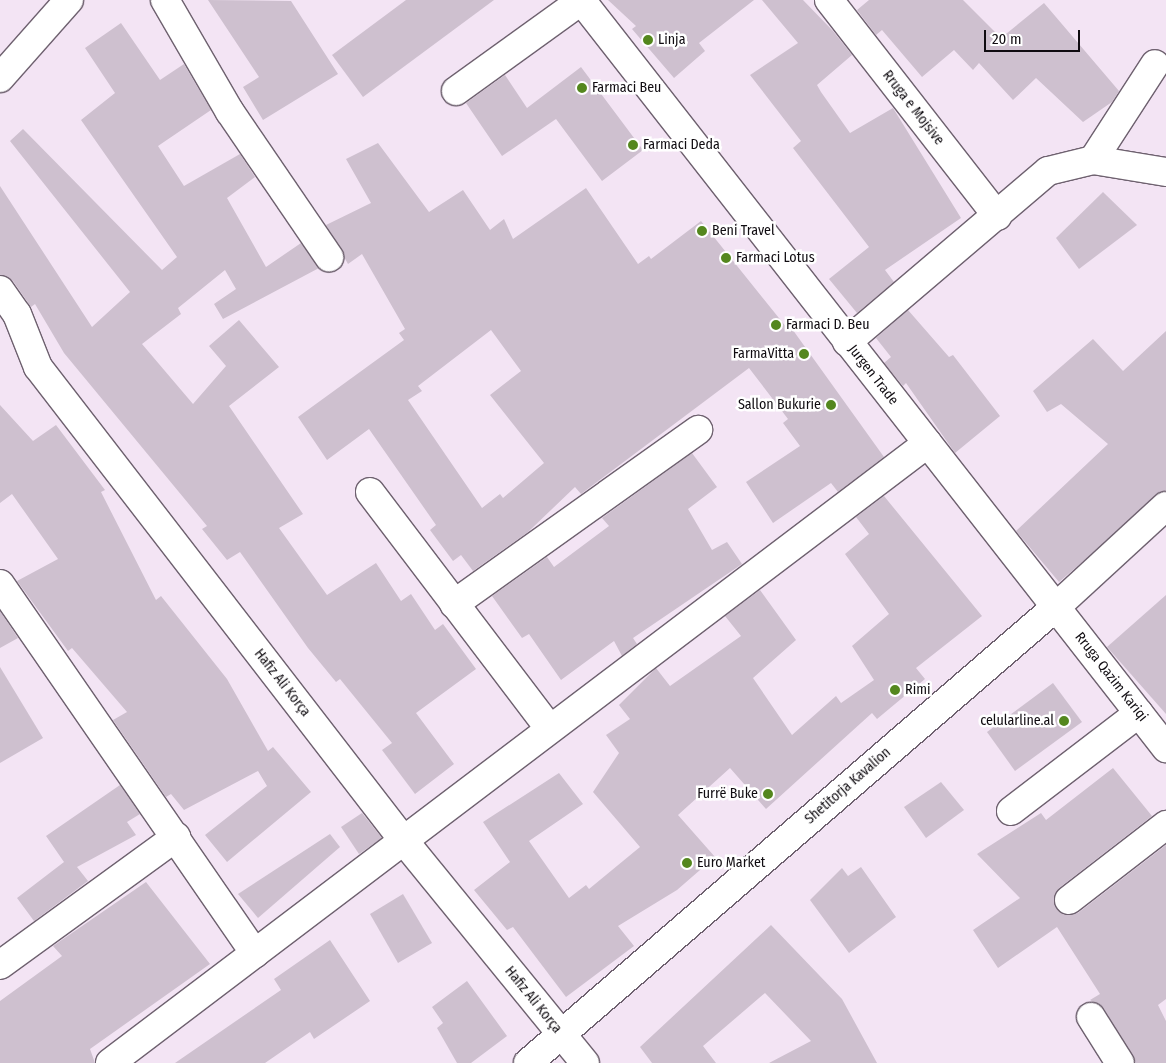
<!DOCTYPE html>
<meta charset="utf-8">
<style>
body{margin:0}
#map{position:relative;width:1166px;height:1063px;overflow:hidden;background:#f3e4f4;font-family:"Fira Sans Condensed",sans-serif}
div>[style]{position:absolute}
.building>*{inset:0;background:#cec0cf}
.roads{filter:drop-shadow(1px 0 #6e616f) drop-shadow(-1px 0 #6e616f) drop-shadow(0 1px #6e616f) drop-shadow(0 -1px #6e616f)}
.minor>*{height:28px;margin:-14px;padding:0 14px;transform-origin:14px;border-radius:14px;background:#fff}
.major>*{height:28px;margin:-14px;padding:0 14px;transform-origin:14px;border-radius:14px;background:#fff}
.dots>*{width:14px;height:14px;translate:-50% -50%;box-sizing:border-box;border:2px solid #fff;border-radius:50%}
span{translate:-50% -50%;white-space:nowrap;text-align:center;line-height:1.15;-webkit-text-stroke:5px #fff;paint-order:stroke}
.poi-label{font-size:14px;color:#100c11}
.left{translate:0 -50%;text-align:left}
.right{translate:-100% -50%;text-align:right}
.street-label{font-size:14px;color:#100c11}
.scale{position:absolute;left:984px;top:30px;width:96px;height:22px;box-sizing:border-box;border:2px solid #100c11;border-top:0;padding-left:6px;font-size:15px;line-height:18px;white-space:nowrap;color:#100c11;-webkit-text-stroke:4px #fff;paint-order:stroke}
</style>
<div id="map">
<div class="building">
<div style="clip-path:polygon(208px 0,291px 1px,338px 74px,263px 120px,243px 87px,259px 77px)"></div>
<div style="clip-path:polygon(406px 0,494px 0,363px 97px,332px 55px)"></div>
<div style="clip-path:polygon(608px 0,754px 0,699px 43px,705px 51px,674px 78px,632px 29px,636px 26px)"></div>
<div style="clip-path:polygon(762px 0,803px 0,833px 31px,852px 55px,817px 85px,821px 92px,850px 133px,893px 108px,961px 218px,885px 270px,894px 282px,857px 313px,829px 279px,869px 247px,793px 148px,801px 141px,750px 75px,798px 43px)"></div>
<div style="clip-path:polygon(869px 0,963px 0,1001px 38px,1044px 3px,1119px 91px,1112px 102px,1083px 122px,1036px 78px,1013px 100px,979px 63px,973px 70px,954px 50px,922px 77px,882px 30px,876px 35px,857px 10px)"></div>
<div style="clip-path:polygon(121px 23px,160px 80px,184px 64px,211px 110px,158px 146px,184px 186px,240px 154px,255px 177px,227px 198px,266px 267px,301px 243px,319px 268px,223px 319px,214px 304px,236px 289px,225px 270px,178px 308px,181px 314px,142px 344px,193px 404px,226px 366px,209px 346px,239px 320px,279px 367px,229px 406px,303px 514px,279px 528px,327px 595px,376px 563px,401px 601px,411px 594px,435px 630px,443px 624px,476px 669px,416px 713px,454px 764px,415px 794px,382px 750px,392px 743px,340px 679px,336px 682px,308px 648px,240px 552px,227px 560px,202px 529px,207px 526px,64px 353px,35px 304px,31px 307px,13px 281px,0 275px,0 186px,92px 327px,130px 292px,10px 141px,23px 129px,162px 270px,177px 257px,81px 120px,115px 93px,85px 48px)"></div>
<div style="clip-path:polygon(581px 67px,643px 150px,602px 181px,556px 119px,502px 156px,466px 103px,505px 75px,527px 108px)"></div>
<div style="clip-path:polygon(evenodd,378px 143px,429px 212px,463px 190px,490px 230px,504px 219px,513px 239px,586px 188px,638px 264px,649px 256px,651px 259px,701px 221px,787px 328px,790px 326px,884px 457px,838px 492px,831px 483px,773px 523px,746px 482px,800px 446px,783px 423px,788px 419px,749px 368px,581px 494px,575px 487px,528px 532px,473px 571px,461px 555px,453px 561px,430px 530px,436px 525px,369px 429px,327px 460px,298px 417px,404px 340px,399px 333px,405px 329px,362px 254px,348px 264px,326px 225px,371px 203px,346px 159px,378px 143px,491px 330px,521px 371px,490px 395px,544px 463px,503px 498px,500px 494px,482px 508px,408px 400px,422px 391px,418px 386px,491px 330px)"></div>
<div style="clip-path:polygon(1103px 192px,1137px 225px,1079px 269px,1056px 238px)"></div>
<div style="clip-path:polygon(908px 310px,949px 357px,953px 355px,1000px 416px,955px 453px,906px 383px,903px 386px,884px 363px,891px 357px,876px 338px)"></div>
<div style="clip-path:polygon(1166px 331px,1166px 490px,1059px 582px,1016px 531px,1108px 444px,1061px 404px,1047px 412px,1033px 391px,1093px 339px,1123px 371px)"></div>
<div style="clip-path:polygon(0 405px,33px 441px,56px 425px,105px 490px,101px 492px,156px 600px,161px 596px,227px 679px,268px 751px,273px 747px,311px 792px,227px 862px,205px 835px,267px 786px,258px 771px,184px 810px,171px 794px,166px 797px,113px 720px,127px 712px,72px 648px,68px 651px,17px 581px,58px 559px,12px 494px,0 503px)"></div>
<div style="clip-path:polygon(692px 453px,717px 487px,688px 509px,712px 550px,727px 542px,742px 564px,633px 638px,637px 644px,622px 656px,614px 641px,561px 680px,529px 634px,522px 638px,492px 596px,547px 557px,554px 567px,609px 526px,602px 518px)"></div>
<div style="clip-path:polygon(884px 496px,982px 616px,916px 668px,925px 679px,877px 719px,872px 713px,766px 809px,730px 768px,678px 815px,715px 857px,677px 890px,618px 926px,634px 946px,566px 997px,513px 927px,507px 930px,474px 890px,510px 862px,483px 822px,559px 773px,583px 804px,529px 841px,569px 898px,586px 885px,589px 889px,640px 847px,593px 792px,619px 753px,606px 735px,630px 719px,619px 705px,656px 668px,670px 686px,741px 636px,725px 616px,760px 590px,796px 640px,753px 678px,792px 735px,836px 696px,841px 703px,874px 680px,852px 646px,889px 614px,845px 554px,869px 534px,856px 517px)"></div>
<div style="clip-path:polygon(1166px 595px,1166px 714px,1107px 647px)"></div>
<div style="clip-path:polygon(0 611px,18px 638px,0 648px)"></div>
<div style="clip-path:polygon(0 667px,43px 738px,0 763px)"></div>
<div style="clip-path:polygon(1053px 683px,1082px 722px,1015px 771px,987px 732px)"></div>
<div style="clip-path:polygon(1113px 768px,1152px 816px,1059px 888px,1054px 903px,1064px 915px,1078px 913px,1166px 845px,1166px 999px,1158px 1005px,1166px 1021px,1166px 1063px,1136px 1063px,1104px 1009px,1090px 1000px,1100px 994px,1057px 927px,998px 968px,973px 930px,1020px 898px,977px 854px,1041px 813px,1046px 820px)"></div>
<div style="clip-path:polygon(941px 782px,964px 810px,926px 838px,904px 807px)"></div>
<div style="clip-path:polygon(120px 785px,140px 814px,127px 822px,136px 835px,77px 867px,88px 881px,34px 921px,17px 898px,64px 862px,46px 836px)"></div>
<div style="clip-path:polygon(362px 813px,382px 838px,359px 854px,341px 827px)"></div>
<div style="clip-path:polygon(330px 834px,340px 847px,258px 918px,238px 894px)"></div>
<div style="clip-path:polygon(861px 867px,896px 917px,849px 953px,810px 900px,842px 868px,848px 876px)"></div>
<div style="clip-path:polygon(146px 882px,210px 964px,90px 1049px,95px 1063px,0 1063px,0 1001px,62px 956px,53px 946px)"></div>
<div style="clip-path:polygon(403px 894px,432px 943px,398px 963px,370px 914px)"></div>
<div style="clip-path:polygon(771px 925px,842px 999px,877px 1063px,769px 1063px,811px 1041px,765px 993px,703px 1046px,716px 1063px,652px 1063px,640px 1047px)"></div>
<div style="clip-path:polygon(330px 940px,370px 1001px,314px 1039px,310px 1032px,265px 1063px,175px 1063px,281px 990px,274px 979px)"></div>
<div style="clip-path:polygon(467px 981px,507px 1036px,471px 1063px,457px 1063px,437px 1028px,443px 1023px,432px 1007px)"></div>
</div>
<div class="roads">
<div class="minor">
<div style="left:165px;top:0;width:129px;rotate:59.9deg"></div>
<div style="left:230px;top:112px;width:176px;rotate:55.7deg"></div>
<div style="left:581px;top:0;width:950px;rotate:51.97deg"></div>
<div style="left:829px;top:0;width:274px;rotate:52.1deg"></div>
<div style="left:456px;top:91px;width:154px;rotate:-35.8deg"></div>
<div style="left:1093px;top:160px;width:114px;rotate:-57.1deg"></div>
<div style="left:0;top:290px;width:29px;rotate:55deg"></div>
<div style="left:17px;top:314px;width:57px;rotate:68.4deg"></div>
<div style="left:38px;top:367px;width:599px;rotate:52.33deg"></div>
<div style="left:404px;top:841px;width:286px;rotate:50.8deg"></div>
<div style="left:847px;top:342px;width:264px;rotate:-40.4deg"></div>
<div style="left:1048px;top:171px;width:46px;rotate:-13.7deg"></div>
<div style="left:1093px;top:160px;width:74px;rotate:9.3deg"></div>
<div style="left:370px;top:492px;width:296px;rotate:52.8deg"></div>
<div style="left:0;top:584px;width:449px;rotate:55.4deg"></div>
<div style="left:454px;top:604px;width:300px;rotate:-35.5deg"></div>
<div style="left:1011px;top:811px;width:161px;rotate:-37.4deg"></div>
<div style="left:1069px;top:900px;width:123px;rotate:-37.7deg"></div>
<div style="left:0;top:965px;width:218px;rotate:-36deg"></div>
<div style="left:1091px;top:1017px;width:54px;rotate:57.8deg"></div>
<div style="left:110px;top:1063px;width:1026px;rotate:-37.16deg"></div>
<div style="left:528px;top:1063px;width:698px;rotate:-40.82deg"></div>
<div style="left:1056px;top:607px;width:149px;rotate:-42.6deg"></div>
</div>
<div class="major">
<div style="left:0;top:78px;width:104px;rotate:-48.5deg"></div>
</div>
</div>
<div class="dots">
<div style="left:648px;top:40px;background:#54871e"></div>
<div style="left:582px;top:88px;background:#54871e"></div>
<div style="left:633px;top:145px;background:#54871e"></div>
<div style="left:702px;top:231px;background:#54871e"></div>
<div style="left:726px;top:258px;background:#54871e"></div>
<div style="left:776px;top:325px;background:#54871e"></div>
<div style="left:804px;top:354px;background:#54871e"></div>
<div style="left:831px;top:405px;background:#54871e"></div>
<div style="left:895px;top:690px;background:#54871e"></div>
<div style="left:1064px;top:721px;background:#54871e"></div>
<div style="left:768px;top:794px;background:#54871e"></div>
<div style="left:687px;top:863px;background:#54871e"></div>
</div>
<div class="poi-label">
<span class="left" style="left:658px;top:40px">Linja</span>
<span class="left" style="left:592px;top:88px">Farmaci Beu</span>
<span class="left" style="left:643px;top:145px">Farmaci Deda</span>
<span class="left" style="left:712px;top:231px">Beni Travel</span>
<span class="left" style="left:736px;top:258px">Farmaci Lotus</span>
<span class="left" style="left:786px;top:325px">Farmaci D. Beu</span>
<span class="right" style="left:794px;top:354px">FarmaVitta</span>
<span class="right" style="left:821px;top:405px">Sallon Bukurie</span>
<span class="left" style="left:905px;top:690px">Rimi</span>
<span class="right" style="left:1054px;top:721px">celularline.al</span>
<span class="right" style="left:758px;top:794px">Furrë Buke</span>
<span class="left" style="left:697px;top:863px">Euro Market</span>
</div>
<div class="street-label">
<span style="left:913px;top:108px;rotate:52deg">Rruga e Mojsive</span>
<span style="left:873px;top:375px;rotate:52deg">Jurgen Trade</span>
<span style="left:1111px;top:677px;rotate:52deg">Rruga Qazim Kariqi</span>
<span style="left:282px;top:683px;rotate:52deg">Hafiz Ali Korça</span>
<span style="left:848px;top:786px;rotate:-41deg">Shetitorja Kavalion</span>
<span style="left:533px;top:1000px;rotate:51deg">Hafiz Ali Korça</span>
</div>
<div class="scale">20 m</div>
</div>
